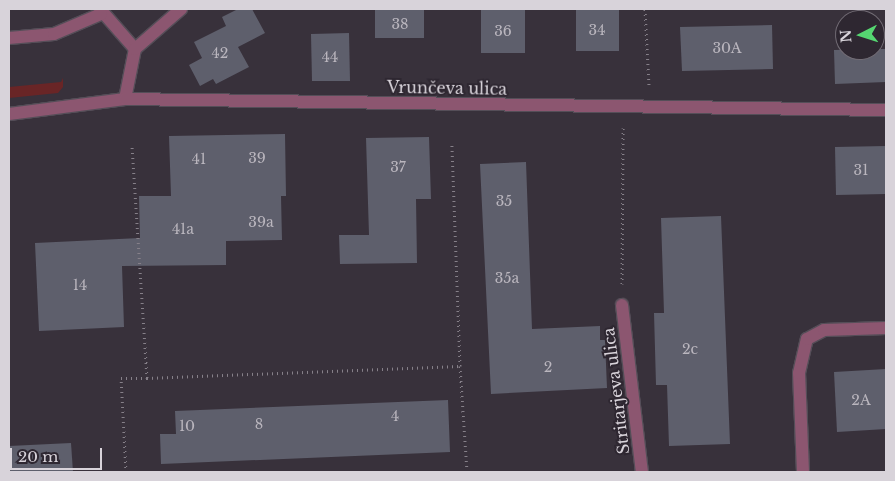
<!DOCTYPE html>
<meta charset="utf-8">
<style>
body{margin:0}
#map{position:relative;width:895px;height:481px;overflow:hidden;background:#38313b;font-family:"Libre Baskerville",serif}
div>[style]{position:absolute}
.green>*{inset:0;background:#692526}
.building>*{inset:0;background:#5e5f6c}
.path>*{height:3px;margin-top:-1.5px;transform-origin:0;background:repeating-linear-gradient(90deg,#868089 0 1px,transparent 0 5px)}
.roads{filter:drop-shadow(1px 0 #554e58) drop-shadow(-1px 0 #554e58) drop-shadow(0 1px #554e58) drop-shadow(0 -1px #554e58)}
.service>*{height:12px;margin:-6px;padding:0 6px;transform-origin:6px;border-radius:6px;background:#8c5670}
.minor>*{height:12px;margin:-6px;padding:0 6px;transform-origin:6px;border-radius:6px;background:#8c5670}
span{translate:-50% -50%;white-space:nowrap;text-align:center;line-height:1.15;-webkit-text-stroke:4px #2e2731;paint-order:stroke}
.number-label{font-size:14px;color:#bab6be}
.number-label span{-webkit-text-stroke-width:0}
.street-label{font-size:16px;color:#d8d3da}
.frame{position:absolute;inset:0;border:10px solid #d8d3da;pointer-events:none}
.north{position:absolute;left:835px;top:10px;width:50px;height:50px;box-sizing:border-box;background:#2e2731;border:1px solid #726c75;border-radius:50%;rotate:265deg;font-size:14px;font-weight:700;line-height:20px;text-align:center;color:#d8d3da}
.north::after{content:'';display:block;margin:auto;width:18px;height:22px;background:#55d671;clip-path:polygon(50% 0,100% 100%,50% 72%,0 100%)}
.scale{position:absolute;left:10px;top:448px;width:92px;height:22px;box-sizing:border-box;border:2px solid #d8d3da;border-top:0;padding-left:6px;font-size:15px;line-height:18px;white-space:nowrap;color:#d8d3da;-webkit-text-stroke:4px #2e2731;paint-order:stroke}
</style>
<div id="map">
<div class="green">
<div style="clip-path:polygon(63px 78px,63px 87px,58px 93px,9px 98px,9px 87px,61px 82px)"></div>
</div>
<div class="building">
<div style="clip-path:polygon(238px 9px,252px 9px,265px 33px,238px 47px,249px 67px,216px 84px,213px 79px,200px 86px,189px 65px,202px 58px,194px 42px,226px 26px,222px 17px)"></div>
<div style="clip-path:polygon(375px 9px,424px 9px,424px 38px,375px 38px)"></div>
<div style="clip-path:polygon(481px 9px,525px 9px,525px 53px,481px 53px)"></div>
<div style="clip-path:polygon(576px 9px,619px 9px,619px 51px,576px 51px)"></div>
<div style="clip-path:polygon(772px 25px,773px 69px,682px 71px,680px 27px)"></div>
<div style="clip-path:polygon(349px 33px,350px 81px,312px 81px,311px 34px)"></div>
<div style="clip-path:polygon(875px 49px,886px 49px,886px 82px,835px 84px,834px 50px)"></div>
<div style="clip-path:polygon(285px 134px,286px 196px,281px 196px,282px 240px,226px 241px,226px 265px,122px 266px,124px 327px,39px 331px,35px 243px,140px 238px,139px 196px,171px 196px,169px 136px)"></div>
<div style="clip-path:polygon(429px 137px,431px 199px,416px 199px,417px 263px,340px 264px,339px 235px,369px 235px,366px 138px)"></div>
<div style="clip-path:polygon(886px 146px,886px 194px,836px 195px,835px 147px)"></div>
<div style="clip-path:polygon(526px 162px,532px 329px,600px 326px,600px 340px,605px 340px,607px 388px,491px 394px,480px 164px)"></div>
<div style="clip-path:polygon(721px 216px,730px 444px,669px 446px,667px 385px,656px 385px,654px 313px,664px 313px,661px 218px)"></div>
<div style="clip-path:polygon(886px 369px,886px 429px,837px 432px,834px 372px)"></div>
<div style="clip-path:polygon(448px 400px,450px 452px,161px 464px,160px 434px,176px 434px,175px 411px)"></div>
<div style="clip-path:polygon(71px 443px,73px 472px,9px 472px,9px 446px)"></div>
</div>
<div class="path">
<div style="left:645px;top:9px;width:77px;rotate:87deg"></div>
<div style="left:622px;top:284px;width:156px;rotate:-89.6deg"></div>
<div style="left:460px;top:366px;width:106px;rotate:86.2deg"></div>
<div style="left:147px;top:378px;width:313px;rotate:-2.2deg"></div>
<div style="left:460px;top:366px;width:221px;rotate:-92.1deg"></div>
<div style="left:126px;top:472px;width:94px;rotate:-93deg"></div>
<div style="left:121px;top:378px;width:26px"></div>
<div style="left:147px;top:378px;width:232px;rotate:-93.7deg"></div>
</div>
<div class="roads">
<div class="service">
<div style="left:100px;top:9px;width:53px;rotate:48.8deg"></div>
<div style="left:9px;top:38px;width:45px;rotate:-5.1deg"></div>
<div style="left:54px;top:34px;width:51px;rotate:-23.1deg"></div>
<div style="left:803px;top:472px;width:99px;rotate:-92.3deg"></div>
<div style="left:799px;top:373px;width:35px;rotate:-77deg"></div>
<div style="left:807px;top:339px;width:19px;rotate:-28deg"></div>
<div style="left:824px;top:330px;width:62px;rotate:-1.8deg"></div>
</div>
<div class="minor">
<div style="left:125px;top:99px;width:51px;rotate:-78.7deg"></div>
<div style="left:135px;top:49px;width:61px;rotate:-41deg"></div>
<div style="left:9px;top:114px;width:117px;rotate:-7.4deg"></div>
<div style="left:125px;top:99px;width:761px;rotate:0.83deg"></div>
<div style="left:622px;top:305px;width:168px;rotate:83.2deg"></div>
</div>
</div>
<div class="number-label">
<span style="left:400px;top:24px">38</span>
<span style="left:597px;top:30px">34</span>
<span style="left:503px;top:31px">36</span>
<span style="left:727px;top:48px">30A</span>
<span style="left:220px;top:53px">42</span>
<span style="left:330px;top:57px">44</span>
<span style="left:257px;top:158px">39</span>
<span style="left:199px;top:159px">41</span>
<span style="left:398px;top:167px">37</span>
<span style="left:861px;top:170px">31</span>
<span style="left:504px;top:201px">35</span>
<span style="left:261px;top:222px">39a</span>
<span style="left:183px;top:229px">41a</span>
<span style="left:507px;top:278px">35a</span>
<span style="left:80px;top:285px">14</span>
<span style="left:690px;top:349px">2c</span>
<span style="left:548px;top:367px">2</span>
<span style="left:861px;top:400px">2A</span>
<span style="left:395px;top:416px">4</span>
<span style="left:259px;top:424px">8</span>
<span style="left:187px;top:426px">10</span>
</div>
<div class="street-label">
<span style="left:447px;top:88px;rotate:1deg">Vrunčeva ulica</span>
<span style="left:616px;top:391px;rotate:-97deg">Stritarjeva ulica</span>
</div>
<div class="frame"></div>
<div class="north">N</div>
<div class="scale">20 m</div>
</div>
